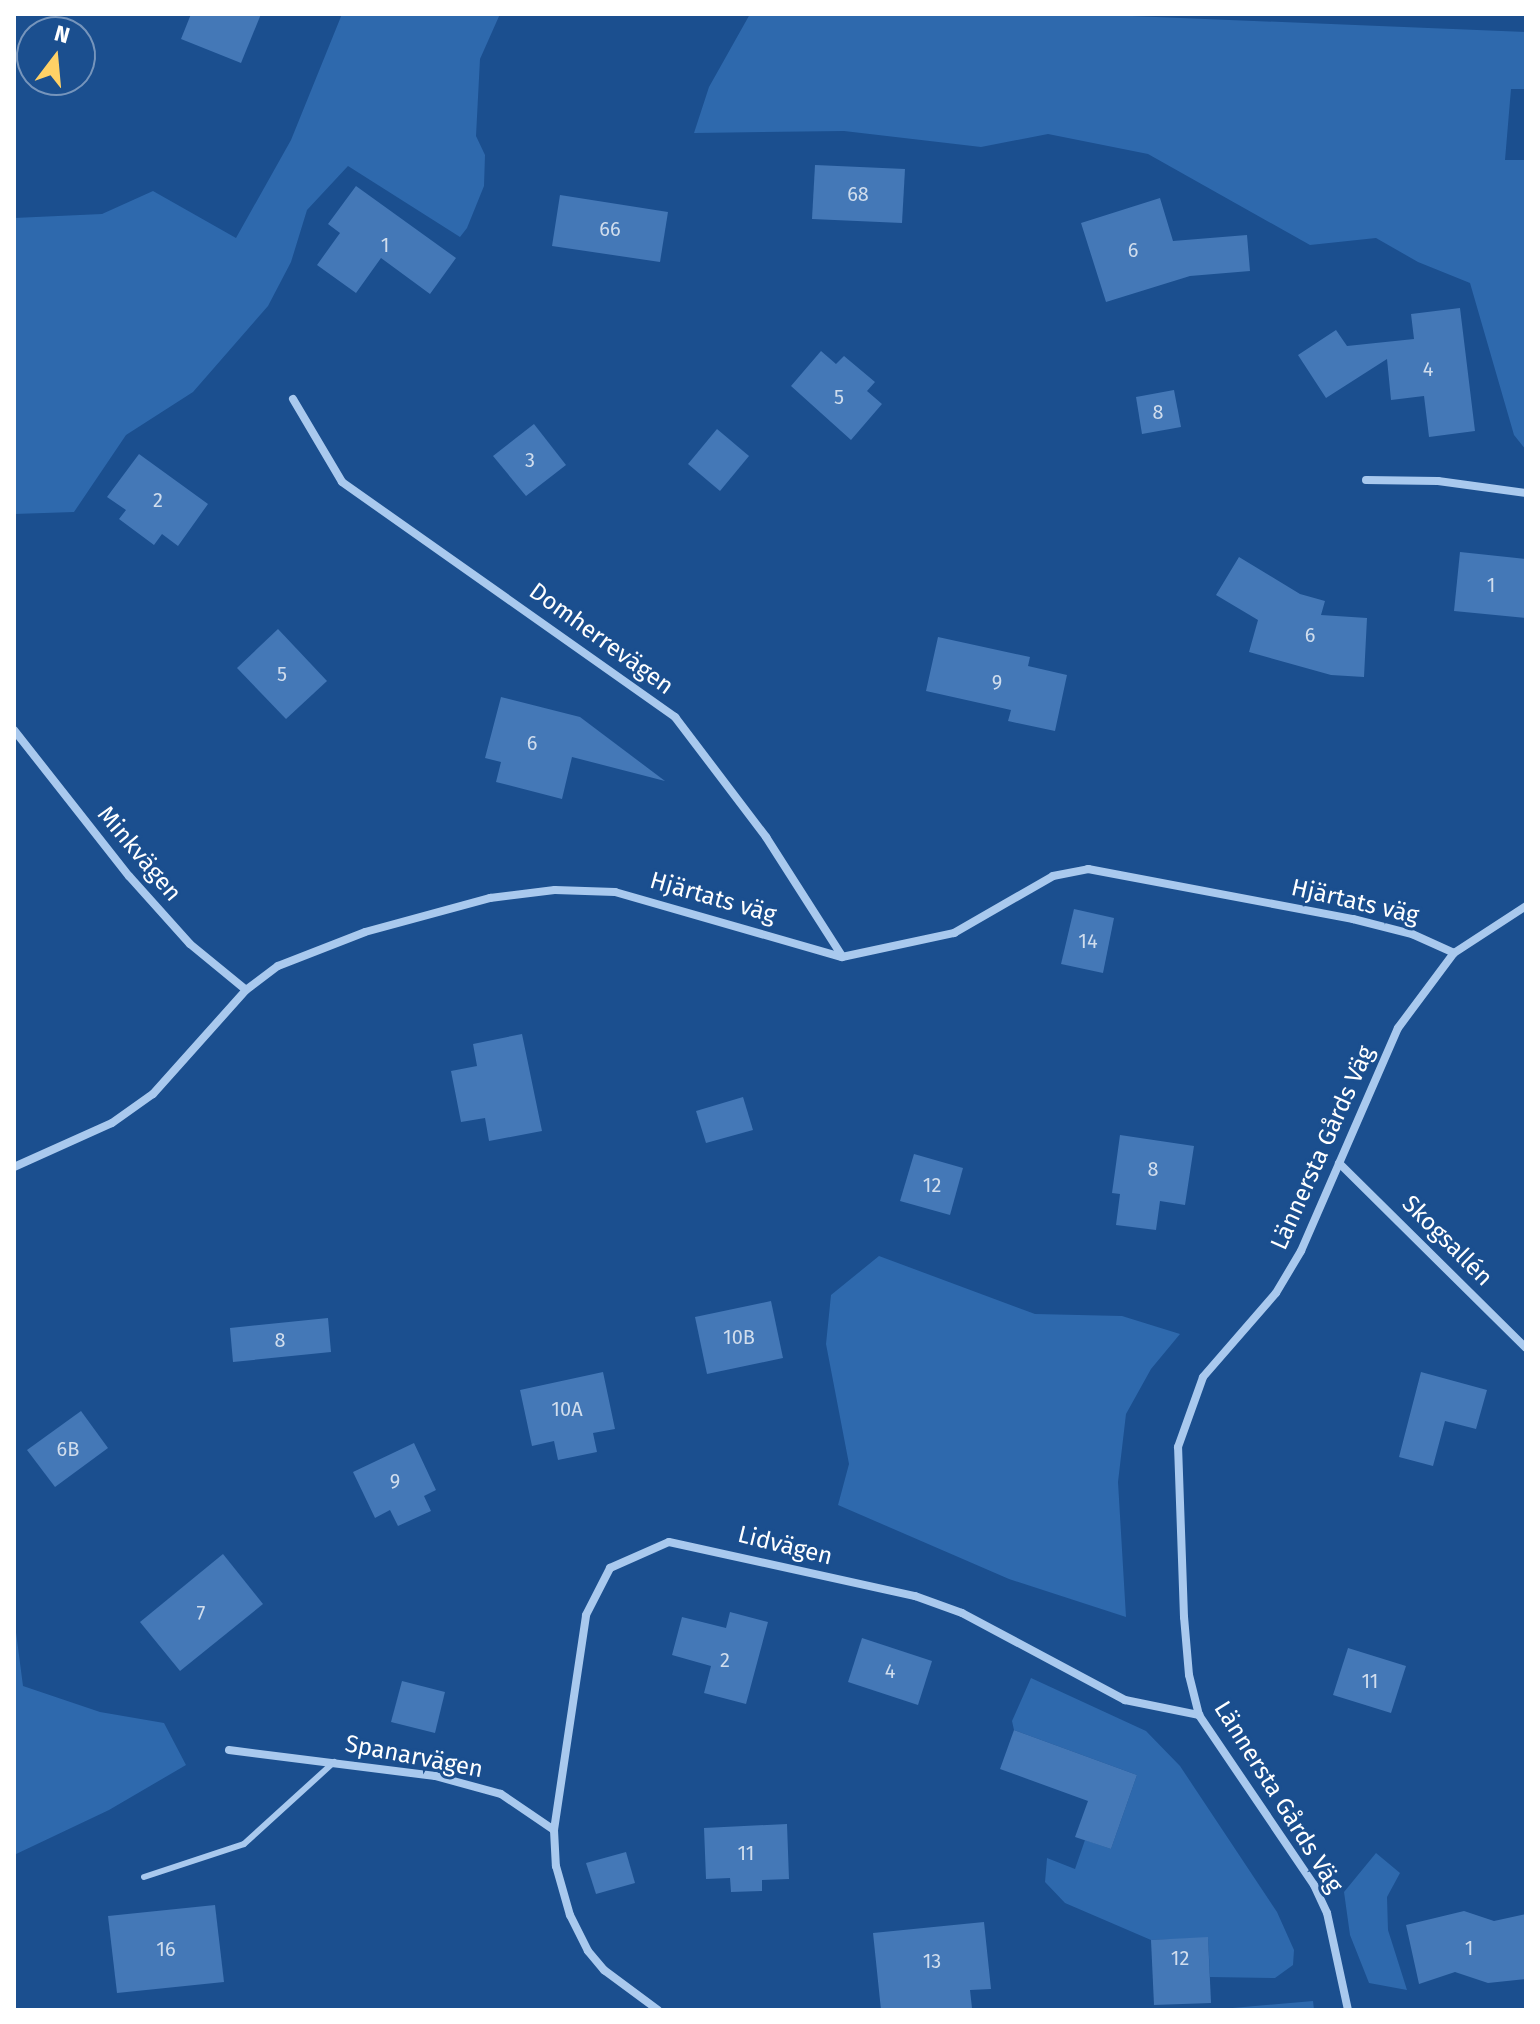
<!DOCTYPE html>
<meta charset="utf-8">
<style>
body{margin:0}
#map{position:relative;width:1540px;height:2024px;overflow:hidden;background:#1b4f8f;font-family:"Fira Sans",sans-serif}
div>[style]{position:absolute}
.green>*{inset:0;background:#2e69ad}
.building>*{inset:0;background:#4478b7}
.lane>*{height:6px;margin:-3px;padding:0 3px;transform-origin:3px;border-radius:3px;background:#a9c9ee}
.street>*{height:8px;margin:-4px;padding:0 4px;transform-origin:4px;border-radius:4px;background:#a9c9ee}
span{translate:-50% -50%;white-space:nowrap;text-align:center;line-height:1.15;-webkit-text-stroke:6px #1b4f8f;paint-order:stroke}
.number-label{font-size:20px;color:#d0dded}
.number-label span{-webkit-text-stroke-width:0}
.street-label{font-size:24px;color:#fff}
.frame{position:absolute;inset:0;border:16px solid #fff;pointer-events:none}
.north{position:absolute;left:16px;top:16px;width:80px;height:80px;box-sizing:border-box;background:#1b4f8f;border:2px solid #7695bc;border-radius:50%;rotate:16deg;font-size:22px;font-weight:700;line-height:32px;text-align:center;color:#fff}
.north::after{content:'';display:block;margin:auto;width:28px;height:36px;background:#ffd166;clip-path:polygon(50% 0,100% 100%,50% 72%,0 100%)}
</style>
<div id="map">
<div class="green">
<div style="clip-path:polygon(342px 14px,500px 14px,480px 59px,476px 136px,485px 155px,484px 186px,467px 228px,460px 237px,348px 166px,307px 210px,291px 262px,268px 306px,193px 392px,126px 435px,74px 512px,14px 514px,14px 218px,102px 214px,153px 191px,236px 238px,291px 140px)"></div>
<div style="clip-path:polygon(750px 14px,1083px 14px,1526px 32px,1526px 89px,1511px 89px,1505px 160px,1526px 160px,1526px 450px,1514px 435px,1470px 283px,1418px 262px,1376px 238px,1310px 245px,1148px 154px,1048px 134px,981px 147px,844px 131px,694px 133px,709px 87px)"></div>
<div style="clip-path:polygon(879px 1256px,1035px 1314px,1122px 1316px,1180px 1334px,1151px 1369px,1126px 1414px,1118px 1482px,1126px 1617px,1009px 1579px,838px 1505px,849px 1464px,826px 1344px,831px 1295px)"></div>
<div style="clip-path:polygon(14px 1617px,23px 1686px,100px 1712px,164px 1723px,186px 1765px,109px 1810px,14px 1855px)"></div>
<div style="clip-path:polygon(1031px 1678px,1146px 1731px,1180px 1766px,1277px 1912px,1294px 1950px,1293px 1965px,1275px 1978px,1210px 1977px,1208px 1938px,1151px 1940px,1065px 1903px,1045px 1882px,1047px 1858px,1075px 1869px,1085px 1840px,1111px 1849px,1137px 1775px,1014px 1730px,1012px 1721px)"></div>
<div style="clip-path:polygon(1376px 1853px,1400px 1873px,1387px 1897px,1388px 1930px,1407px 1990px,1369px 1983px,1350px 1935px,1344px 1892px)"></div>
<div style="clip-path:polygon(1313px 2001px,1314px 2010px,1210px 2010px)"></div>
</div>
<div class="building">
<div style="clip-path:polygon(191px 14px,261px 14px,241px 63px,181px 39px)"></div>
<div style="clip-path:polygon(815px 165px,905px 169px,902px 223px,812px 219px)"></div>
<div style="clip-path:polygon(356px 186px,456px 258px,430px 294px,381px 258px,356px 293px,317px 265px,340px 233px,328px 224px)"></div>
<div style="clip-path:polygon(560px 195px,668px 212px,660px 262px,552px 246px)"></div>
<div style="clip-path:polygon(1160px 198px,1173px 241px,1247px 235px,1250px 271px,1190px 276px,1106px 302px,1081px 223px)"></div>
<div style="clip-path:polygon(1460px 308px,1475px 431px,1429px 437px,1424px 396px,1391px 400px,1387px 359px,1326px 398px,1298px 355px,1336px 330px,1347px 346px,1414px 339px,1411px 314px)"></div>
<div style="clip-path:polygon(821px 351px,836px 364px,844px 356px,875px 382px,867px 391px,882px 404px,851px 440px,791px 386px)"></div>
<div style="clip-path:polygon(1174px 390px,1181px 427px,1142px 434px,1136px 397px)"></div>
<div style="clip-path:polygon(534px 424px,566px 465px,526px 496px,493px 456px)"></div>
<div style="clip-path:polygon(717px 429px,749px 456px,720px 491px,688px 464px)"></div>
<div style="clip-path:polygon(139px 454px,208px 504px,178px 546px,162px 534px,154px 545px,119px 519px,126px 510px,107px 497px)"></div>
<div style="clip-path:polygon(1460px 552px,1526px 559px,1526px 618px,1454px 611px)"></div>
<div style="clip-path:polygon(1239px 557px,1300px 594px,1325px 601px,1321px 615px,1367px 618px,1364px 677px,1331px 675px,1249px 652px,1258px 620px,1216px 595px)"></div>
<div style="clip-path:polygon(278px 629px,327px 681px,286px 719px,237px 668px)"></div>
<div style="clip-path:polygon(938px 637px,1030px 657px,1028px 666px,1067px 675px,1055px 731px,1008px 721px,1011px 710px,926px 691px)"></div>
<div style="clip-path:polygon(501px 697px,580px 717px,665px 781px,572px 757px,562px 799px,496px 782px,501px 762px,485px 758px)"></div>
<div style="clip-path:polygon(1074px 909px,1114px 918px,1103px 973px,1061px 964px)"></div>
<div style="clip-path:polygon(522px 1034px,542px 1131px,489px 1141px,485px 1118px,461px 1122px,451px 1071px,477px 1066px,473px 1044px)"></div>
<div style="clip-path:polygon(743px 1097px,753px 1130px,706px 1143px,696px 1111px)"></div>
<div style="clip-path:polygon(1120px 1135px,1194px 1146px,1185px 1205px,1160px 1201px,1156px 1230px,1116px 1225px,1120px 1194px,1112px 1193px)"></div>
<div style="clip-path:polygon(914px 1154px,963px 1168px,950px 1215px,900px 1201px)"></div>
<div style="clip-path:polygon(771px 1301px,783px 1358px,707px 1374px,695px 1317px)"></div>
<div style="clip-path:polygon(328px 1318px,331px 1352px,233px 1362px,230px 1328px)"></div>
<div style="clip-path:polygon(603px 1372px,615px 1429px,593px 1433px,597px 1452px,558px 1460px,554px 1441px,532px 1446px,520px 1390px)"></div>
<div style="clip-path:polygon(1421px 1372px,1487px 1390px,1476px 1429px,1445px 1421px,1433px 1466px,1399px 1457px)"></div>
<div style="clip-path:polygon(81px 1411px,108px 1448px,55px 1487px,27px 1450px)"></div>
<div style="clip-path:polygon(414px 1443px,436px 1490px,424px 1496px,431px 1511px,398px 1526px,390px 1510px,375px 1518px,353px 1472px)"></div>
<div style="clip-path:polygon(223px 1554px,263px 1604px,180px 1671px,140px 1622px)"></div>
<div style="clip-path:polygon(730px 1612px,768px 1622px,746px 1704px,704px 1693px,711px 1666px,672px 1655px,682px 1617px,726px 1628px)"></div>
<div style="clip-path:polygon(862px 1638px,932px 1661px,918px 1705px,848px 1682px)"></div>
<div style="clip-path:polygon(1348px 1648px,1406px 1666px,1391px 1713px,1333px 1695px)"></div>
<div style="clip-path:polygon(402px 1681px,445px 1692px,435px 1733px,391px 1722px)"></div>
<div style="clip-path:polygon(1014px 1730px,1137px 1775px,1111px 1849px,1075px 1837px,1088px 1801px,1000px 1769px)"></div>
<div style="clip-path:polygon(787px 1824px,789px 1879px,762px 1880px,762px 1891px,731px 1892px,730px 1878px,706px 1879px,704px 1828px)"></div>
<div style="clip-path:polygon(626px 1852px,635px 1883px,596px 1894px,586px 1863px)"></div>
<div style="clip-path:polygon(215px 1905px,224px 1982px,117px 1993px,108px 1916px)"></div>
<div style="clip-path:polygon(1464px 1911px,1494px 1921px,1526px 1914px,1526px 1979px,1488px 1983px,1455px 1972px,1419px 1984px,1406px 1925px)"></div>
<div style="clip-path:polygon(984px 1922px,991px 1989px,970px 1990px,972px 2008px,881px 2010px,873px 1933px)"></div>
<div style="clip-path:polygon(1208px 1937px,1211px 2003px,1154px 2005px,1151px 1940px)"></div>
</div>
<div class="lane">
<div style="left:144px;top:1877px;width:105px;rotate:-18.3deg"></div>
<div style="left:244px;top:1844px;width:122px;rotate:-42.3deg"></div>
</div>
<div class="street">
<div style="left:293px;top:399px;width:96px;rotate:59.4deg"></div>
<div style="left:342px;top:482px;width:408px;rotate:35.2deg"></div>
<div style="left:675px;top:717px;width:151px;rotate:52.8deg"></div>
<div style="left:766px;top:837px;width:141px;rotate:57.4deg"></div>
<div style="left:1366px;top:480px;width:72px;rotate:0.8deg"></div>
<div style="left:1438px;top:481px;width:89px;rotate:7.8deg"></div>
<div style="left:14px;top:730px;width:186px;rotate:51.8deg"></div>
<div style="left:129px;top:876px;width:91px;rotate:48.1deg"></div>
<div style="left:190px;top:944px;width:72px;rotate:39.4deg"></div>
<div style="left:1339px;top:1163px;width:263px;rotate:44.7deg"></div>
<div style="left:14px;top:1167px;width:107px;rotate:-24.2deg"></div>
<div style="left:112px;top:1123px;width:50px;rotate:-35.3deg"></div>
<div style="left:153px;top:1094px;width:140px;rotate:-48.2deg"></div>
<div style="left:246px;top:990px;width:40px;rotate:-37deg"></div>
<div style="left:278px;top:966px;width:93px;rotate:-21.3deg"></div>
<div style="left:365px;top:932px;width:130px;rotate:-15.2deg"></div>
<div style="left:490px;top:898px;width:65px;rotate:-7deg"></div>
<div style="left:555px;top:890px;width:60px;rotate:1.9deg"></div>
<div style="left:615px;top:892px;width:236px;rotate:16deg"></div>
<div style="left:842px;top:957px;width:115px;rotate:-12.1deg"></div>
<div style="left:954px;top:933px;width:114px;rotate:-29.9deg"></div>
<div style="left:1053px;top:876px;width:36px;rotate:-11deg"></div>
<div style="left:1088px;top:869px;width:270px;rotate:10.7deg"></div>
<div style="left:1353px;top:919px;width:61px;rotate:14.3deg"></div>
<div style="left:1412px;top:934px;width:46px;rotate:24.3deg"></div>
<div style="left:229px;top:1750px;width:208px;rotate:7.2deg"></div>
<div style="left:435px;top:1776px;width:68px;rotate:15.3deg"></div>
<div style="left:501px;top:1794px;width:64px;rotate:34.2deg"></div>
<div style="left:554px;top:1830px;width:36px;rotate:87deg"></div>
<div style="left:556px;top:1866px;width:51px;rotate:74.1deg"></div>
<div style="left:570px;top:1915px;width:40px;rotate:63.4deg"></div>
<div style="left:588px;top:1951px;width:25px;rotate:50deg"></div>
<div style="left:604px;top:1970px;width:67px;rotate:36.5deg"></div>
<div style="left:554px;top:1830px;width:217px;rotate:-81.5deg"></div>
<div style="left:586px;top:1615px;width:53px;rotate:-62.9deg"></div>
<div style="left:610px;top:1568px;width:64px;rotate:-23.8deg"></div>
<div style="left:669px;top:1542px;width:252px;rotate:12.4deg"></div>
<div style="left:915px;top:1596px;width:50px;rotate:19.9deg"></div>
<div style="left:962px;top:1613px;width:185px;rotate:28.1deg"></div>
<div style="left:1125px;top:1700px;width:76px;rotate:11.5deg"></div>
<div style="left:1348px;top:2010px;width:99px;rotate:-102.2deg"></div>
<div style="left:1327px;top:1913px;width:31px;rotate:-115deg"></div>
<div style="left:1314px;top:1885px;width:205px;rotate:-124.1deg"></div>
<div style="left:1199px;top:1715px;width:41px;rotate:-104deg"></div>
<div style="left:1189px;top:1675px;width:58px;rotate:-94.9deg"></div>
<div style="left:1184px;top:1617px;width:170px;rotate:-92deg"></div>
<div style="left:1178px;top:1447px;width:74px;rotate:-70.3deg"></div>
<div style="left:1203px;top:1377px;width:111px;rotate:-49deg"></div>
<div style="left:1276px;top:1293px;width:49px;rotate:-59.2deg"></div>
<div style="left:1301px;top:1251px;width:243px;rotate:-66.5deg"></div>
<div style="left:1398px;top:1028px;width:94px;rotate:-53.3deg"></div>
<div style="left:1454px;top:953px;width:86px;rotate:-33.1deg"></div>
</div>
<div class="number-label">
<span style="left:858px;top:194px">68</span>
<span style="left:610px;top:229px">66</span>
<span style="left:385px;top:245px">1</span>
<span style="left:1133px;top:250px">6</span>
<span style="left:1428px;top:369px">4</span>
<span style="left:839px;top:397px">5</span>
<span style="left:1158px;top:412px">8</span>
<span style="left:530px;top:460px">3</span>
<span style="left:158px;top:500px">2</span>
<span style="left:1491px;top:585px">1</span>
<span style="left:1310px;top:635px">6</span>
<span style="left:282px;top:674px">5</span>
<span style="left:997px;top:682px">9</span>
<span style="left:532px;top:743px">6</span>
<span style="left:1088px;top:941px">14</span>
<span style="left:1153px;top:1169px">8</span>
<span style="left:932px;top:1185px">12</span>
<span style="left:739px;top:1337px">10B</span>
<span style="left:280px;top:1340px">8</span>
<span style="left:567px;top:1409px">10A</span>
<span style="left:68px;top:1449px">6B</span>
<span style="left:395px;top:1481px">9</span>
<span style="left:201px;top:1613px">7</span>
<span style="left:725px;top:1660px">2</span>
<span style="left:890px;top:1671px">4</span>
<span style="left:1370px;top:1681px">11</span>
<span style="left:746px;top:1853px">11</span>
<span style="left:1469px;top:1948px">1</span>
<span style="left:166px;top:1949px">16</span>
<span style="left:1180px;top:1958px">12</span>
<span style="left:932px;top:1961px">13</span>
</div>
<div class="street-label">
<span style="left:601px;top:639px;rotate:36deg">Domherrevägen</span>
<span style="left:139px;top:854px;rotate:50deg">Minkvägen</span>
<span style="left:713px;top:898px;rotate:16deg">Hjärtats väg</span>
<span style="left:1355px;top:902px;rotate:13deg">Hjärtats väg</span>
<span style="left:1323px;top:1148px;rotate:-66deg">Lännersta Gårds Väg</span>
<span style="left:1447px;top:1241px;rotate:45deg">Skogsallén</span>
<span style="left:785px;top:1546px;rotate:14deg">Lidvägen</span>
<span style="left:414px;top:1757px;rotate:11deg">Spanarvägen</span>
<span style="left:1278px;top:1797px;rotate:58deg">Lännersta Gårds Väg</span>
</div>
<div class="frame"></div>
<div class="north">N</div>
</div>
